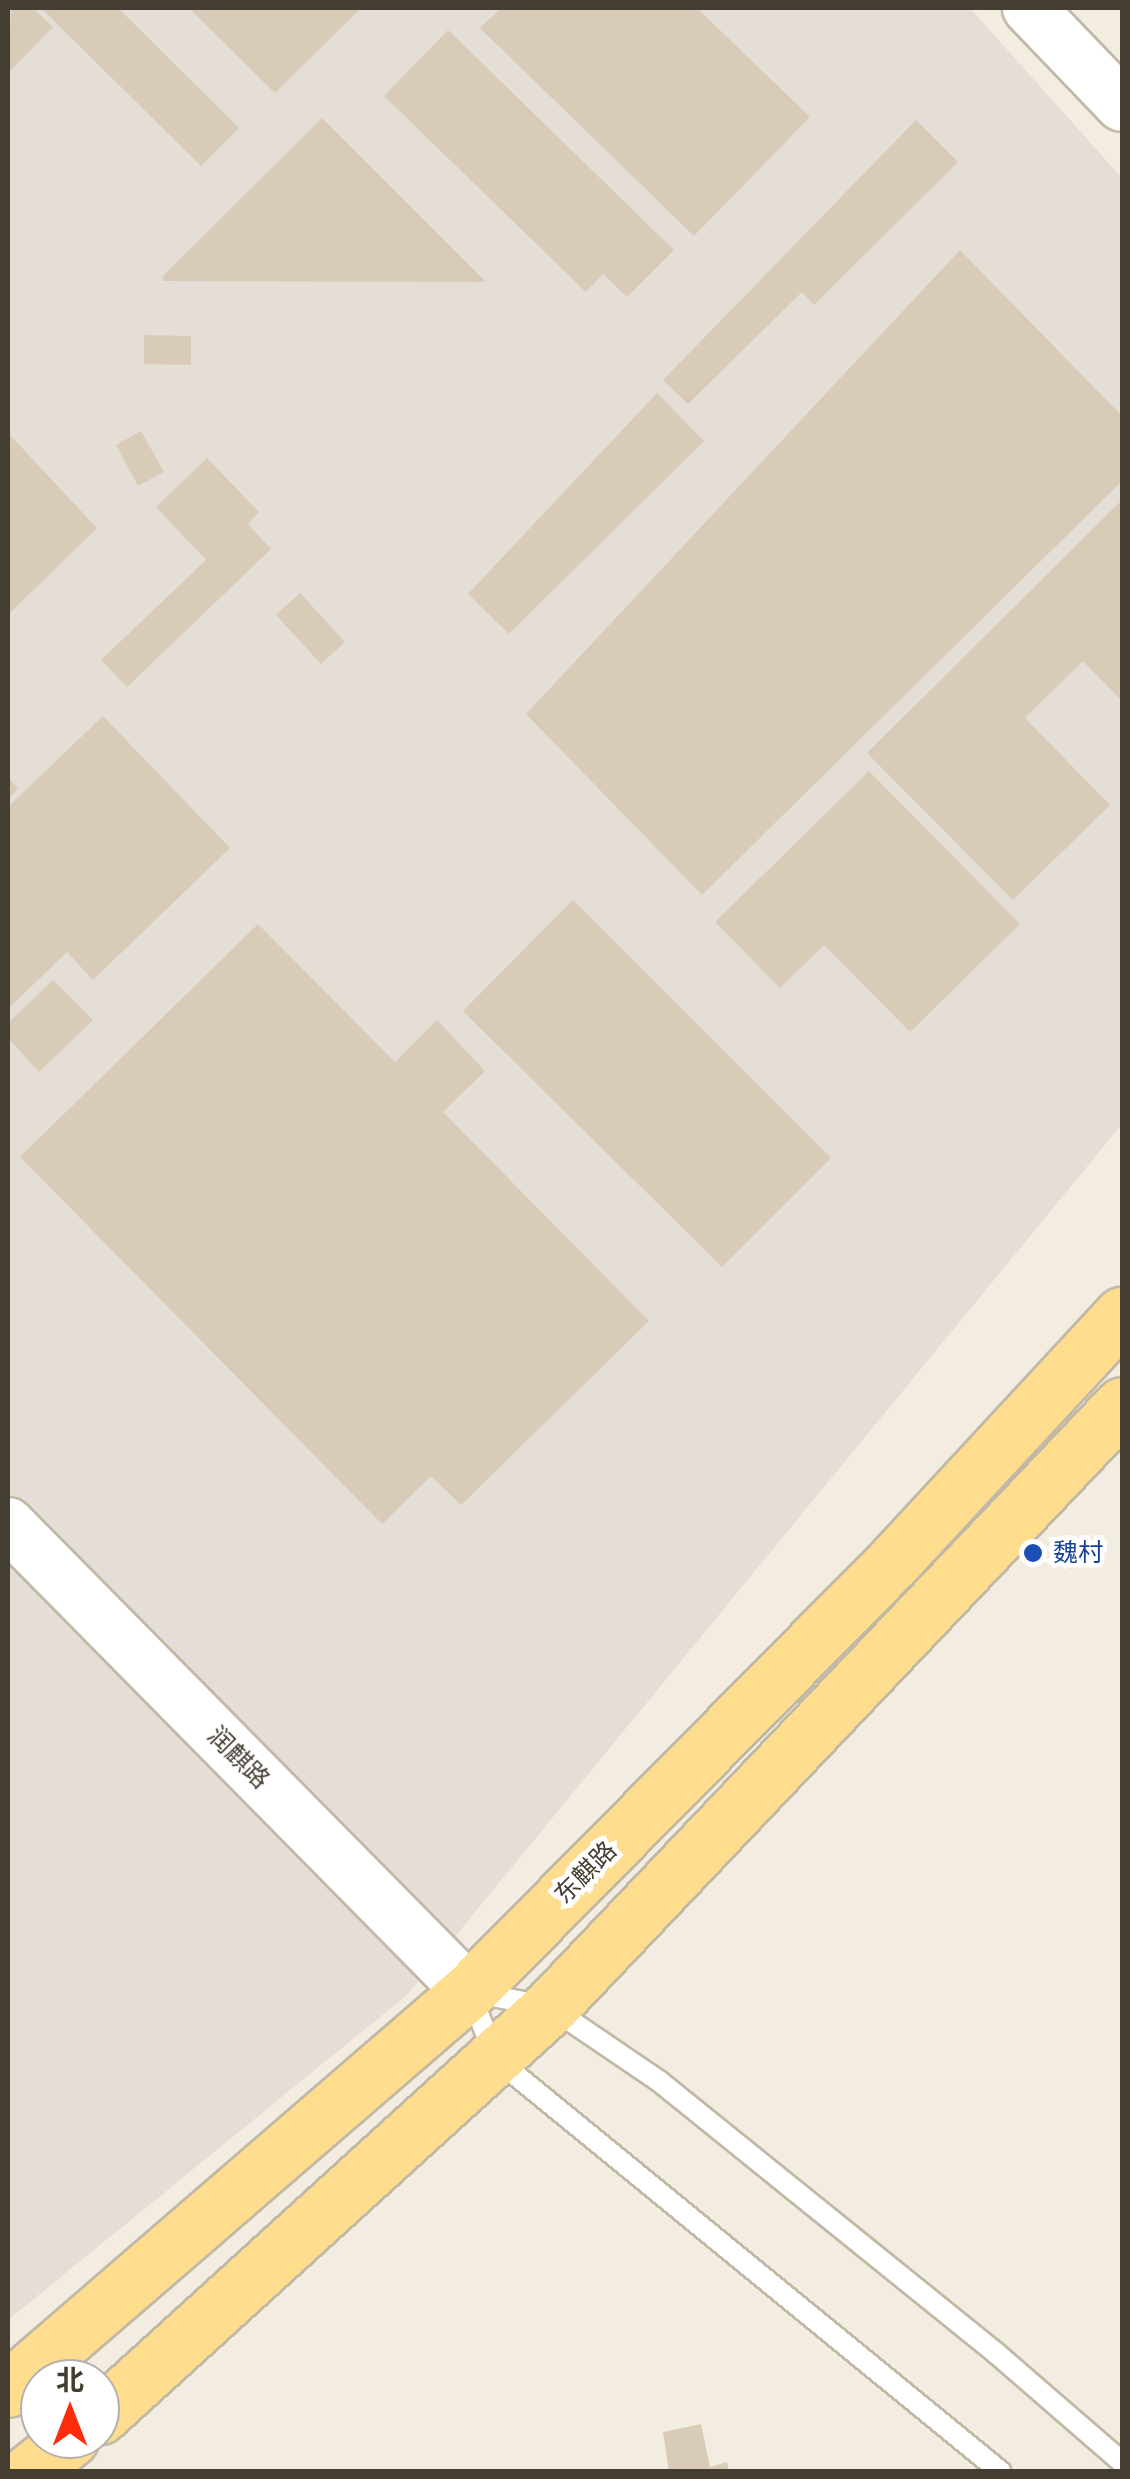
<!DOCTYPE html>
<meta charset="utf-8">
<style>
body{margin:0}
#map{position:relative;width:1130px;height:2479px;overflow:hidden;background:#f3ede1;font-family:"DM Sans","Noto Sans SC",sans-serif}
div>[style]{position:absolute}
.industrial>*{inset:0;background:#e4ded7}
.building>*{inset:0;background:#d8cbb8}
.roads{filter:drop-shadow(2px 0 #c1b8a6) drop-shadow(-2px 0 #c1b8a6) drop-shadow(0 2px #c1b8a6) drop-shadow(0 -2px #c1b8a6)}
.service>*{height:20px;margin:-10px;padding:0 10px;transform-origin:10px;border-radius:10px;background:#fff}
.tertiary>*{height:52px;margin:-26px;padding:0 26px;transform-origin:26px;border-radius:26px;background:#fff}
.primary>*{height:55px;margin:-27.5px;padding:0 27.5px;transform-origin:27.5px;border-radius:27.5px;background:#ffdd8e}
.dots>*{width:28px;height:28px;translate:-50% -50%;box-sizing:border-box;border:5px solid #fff;border-radius:50%}
span{translate:-50% -50%;white-space:nowrap;text-align:center;line-height:1.15;-webkit-text-stroke:9px #fff;paint-order:stroke}
.transit-label{font-size:25px;color:#164399}
.left{translate:0 -50%;text-align:left}
.street-label{font-size:25px;color:#443d31}
.frame{position:absolute;inset:0;border:10px solid #443d31;pointer-events:none}
.north{position:absolute;left:20px;top:2359px;width:100px;height:100px;box-sizing:border-box;background:#fff;border:2px solid #b4b1ad;border-radius:50%;rotate:0deg;font-size:28px;font-weight:700;line-height:40px;text-align:center;color:#443d31}
.north::after{content:'';display:block;margin:auto;width:35px;height:45px;background:#ff2c0c;clip-path:polygon(50% 0,100% 100%,50% 72%,0 100%)}
</style>
<div id="map">
<div class="industrial">
<div style="clip-path:polygon(8px 8px,970px 8px,1122px 178px,1122px 1124px,407px 1995px,8px 2320px)"></div>
</div>
<div class="building">
<div style="clip-path:polygon(11px 8px,33px 8px,53px 27px,8px 73px)"></div>
<div style="clip-path:polygon(41px 8px,118px 8px,239px 128px,201px 166px)"></div>
<div style="clip-path:polygon(189px 8px,361px 8px,275px 93px)"></div>
<div style="clip-path:polygon(501px 8px,697px 8px,810px 117px,694px 236px,480px 28px)"></div>
<div style="clip-path:polygon(448px 30px,674px 250px,627px 297px,603px 274px,586px 292px,384px 96px)"></div>
<div style="clip-path:polygon(322px 118px,486px 282px,163px 281px,163px 276px)"></div>
<div style="clip-path:polygon(916px 120px,958px 162px,814px 305px,802px 292px,688px 404px,663px 380px)"></div>
<div style="clip-path:polygon(960px 250px,1122px 416px,1122px 481px,702px 895px,526px 714px)"></div>
<div style="clip-path:polygon(144px 335px,191px 336px,191px 365px,144px 364px)"></div>
<div style="clip-path:polygon(657px 393px,704px 441px,509px 634px,468px 594px)"></div>
<div style="clip-path:polygon(141px 431px,164px 472px,138px 486px,116px 445px)"></div>
<div style="clip-path:polygon(8px 433px,97px 528px,8px 615px)"></div>
<div style="clip-path:polygon(207px 458px,259px 512px,248px 524px,271px 549px,127px 687px,101px 660px,206px 560px,156px 507px)"></div>
<div style="clip-path:polygon(1122px 500px,1122px 701px,1083px 661px,1025px 718px,1110px 805px,1013px 900px,867px 753px)"></div>
<div style="clip-path:polygon(300px 593px,345px 642px,321px 664px,276px 615px)"></div>
<div style="clip-path:polygon(103px 716px,230px 848px,93px 980px,67px 952px,8px 1009px,8px 807px)"></div>
<div style="clip-path:polygon(869px 771px,1020px 924px,910px 1032px,824px 945px,780px 988px,715px 922px)"></div>
<div style="clip-path:polygon(8px 777px,18px 789px,8px 799px)"></div>
<div style="clip-path:polygon(573px 900px,831px 1158px,722px 1267px,463px 1011px)"></div>
<div style="clip-path:polygon(258px 924px,395px 1062px,437px 1020px,485px 1071px,443px 1112px,649px 1321px,461px 1505px,431px 1476px,382px 1524px,20px 1157px)"></div>
<div style="clip-path:polygon(53px 980px,93px 1020px,39px 1072px,8px 1038px,8px 1023px)"></div>
<div style="clip-path:polygon(701px 2424px,710px 2467px,727px 2462px,729px 2472px,669px 2472px,663px 2432px)"></div>
</div>
<div class="roads">
<div class="service">
<div style="left:470px;top:1993px;width:71px;rotate:68.5deg"></div>
<div style="left:496px;top:2059px;width:652px;rotate:39.28deg"></div>
<div style="left:476px;top:1993px;width:75px;rotate:10.7deg"></div>
<div style="left:550px;top:2007px;width:132px;rotate:34.2deg"></div>
<div style="left:659px;top:2081px;width:433px;rotate:38.9deg"></div>
<div style="left:996px;top:2353px;width:167px;rotate:40.9deg"></div>
</div>
<div class="tertiary">
<div style="left:1029px;top:8px;width:134px;rotate:46.2deg"></div>
<div style="left:8px;top:1524px;width:656px;rotate:45.37deg"></div>
</div>
<div class="primary">
<div style="left:8px;top:2389px;width:609px;rotate:-40.81deg"></div>
<div style="left:469px;top:1991px;width:603px;rotate:-45.34deg"></div>
<div style="left:893px;top:1562px;width:337px;rotate:-47.2deg"></div>
<div style="left:100px;top:2416px;width:608px;rotate:-42.27deg"></div>
<div style="left:550px;top:2007px;width:830px;rotate:-46.46deg"></div>
<div style="left:29px;top:2472px;width:53px;rotate:-38.8deg"></div>
</div>
</div>
<div class="dots">
<div style="left:1033px;top:1553px;background:#1a4fb4"></div>
</div>
<div class="transit-label">
<span class="left" style="left:1053px;top:1553px">魏村</span>
</div>
<div class="street-label">
<span style="left:238px;top:1758px;rotate:45deg">润麒路</span>
<span style="left:586px;top:1873px;rotate:-45deg">东麒路</span>
</div>
<div class="frame"></div>
<div class="north">北</div>
</div>
